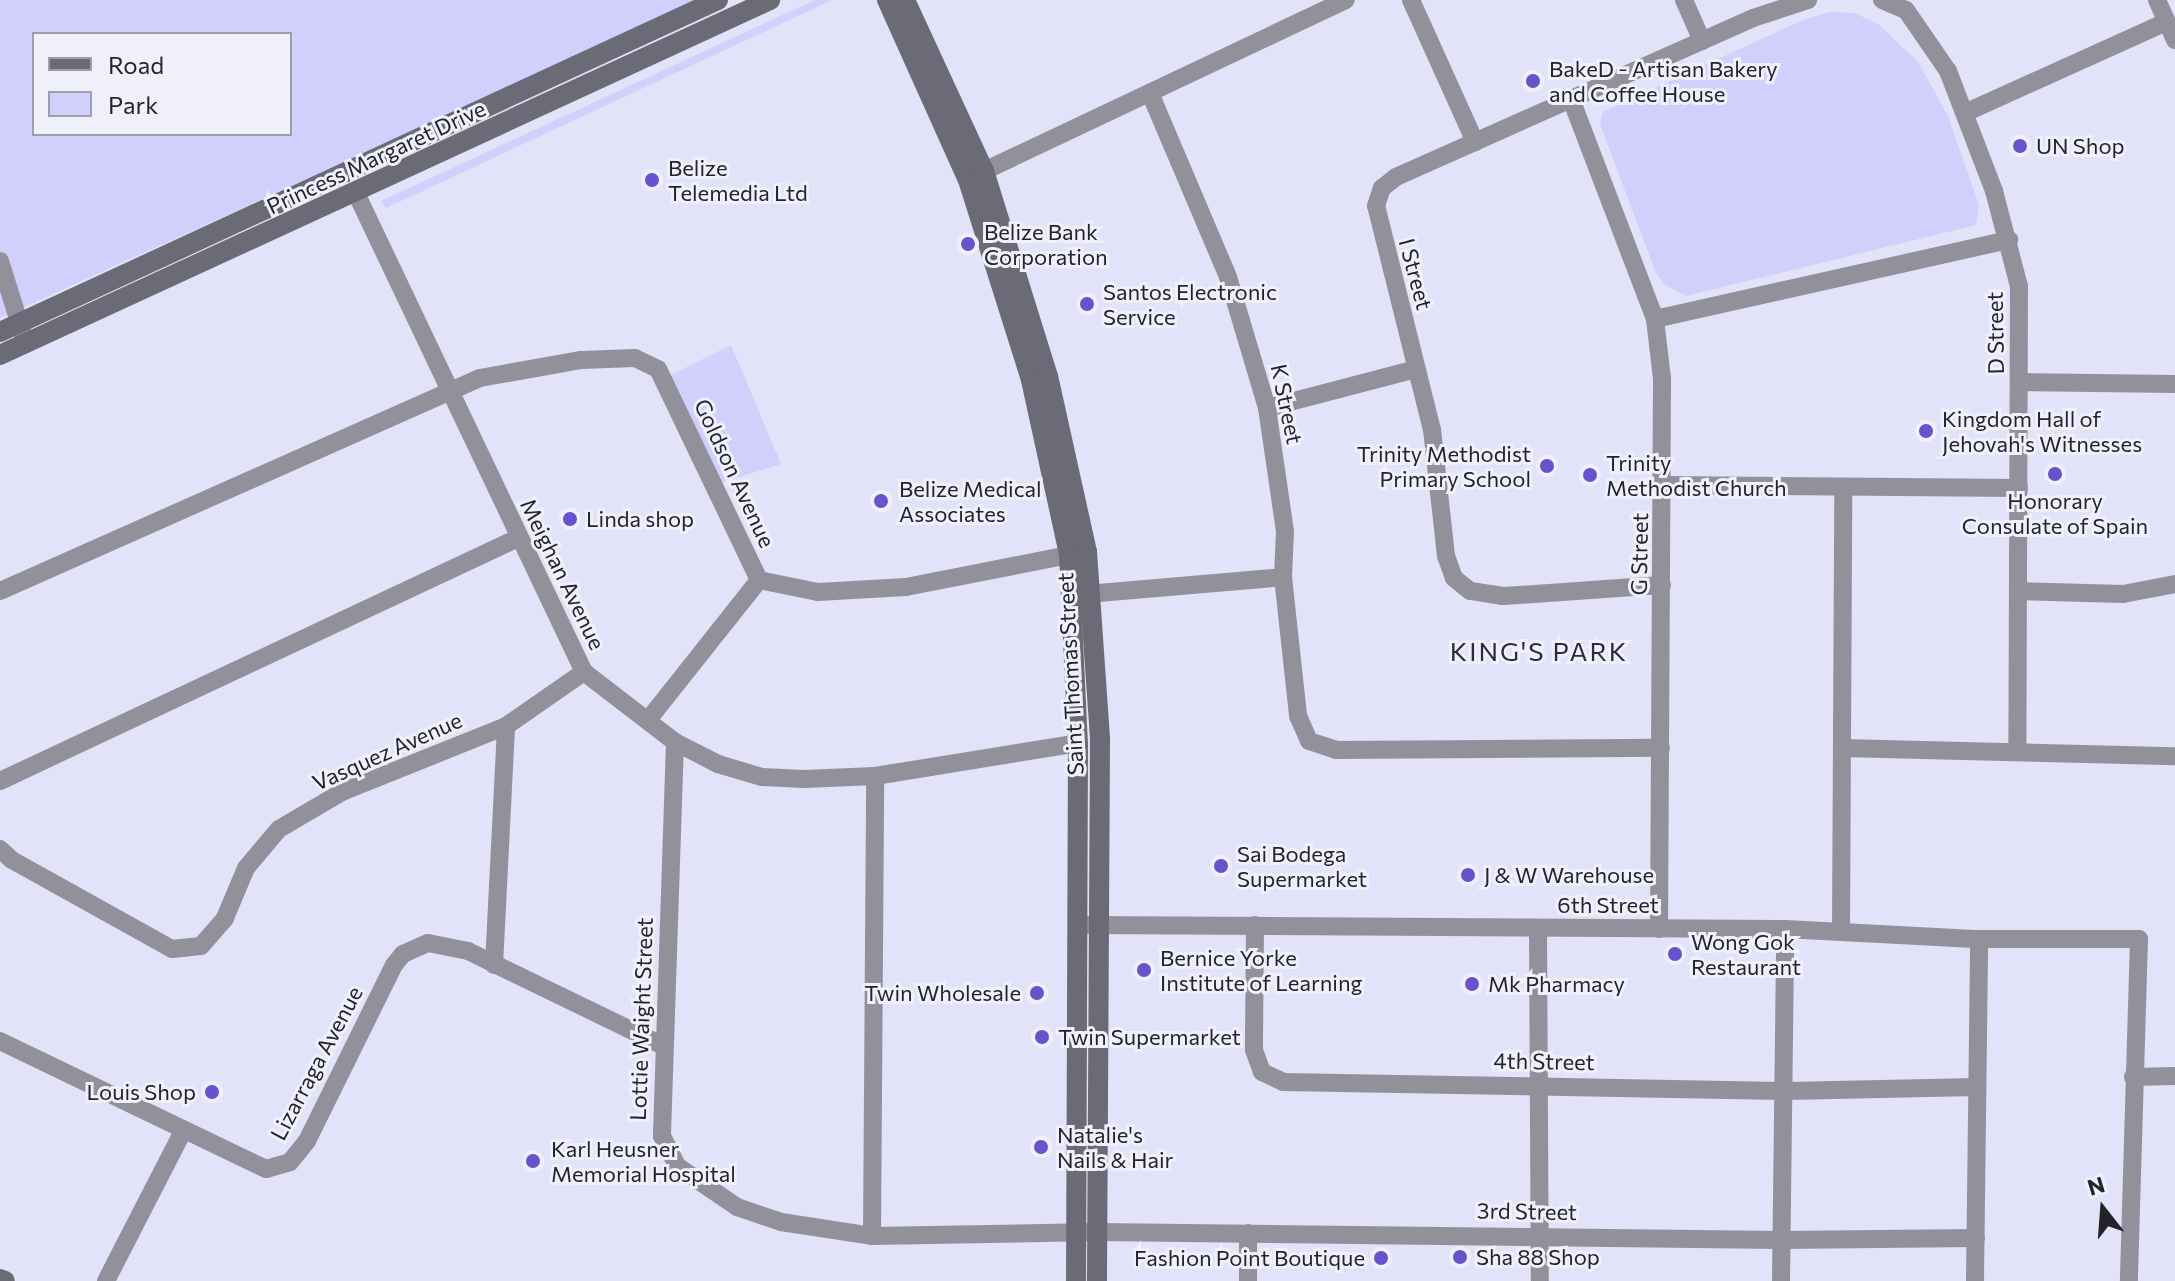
<!DOCTYPE html>
<style>
body{margin:0}
#map{position:relative;width:2175px;height:1281px;overflow:hidden;background:#e2e2f8;font-family:Commissioner,sans-serif}
div>[style]{position:absolute}
.green>*{inset:0;background:#d1cffb}
.street>*{height:18px;margin:-9px;padding:0 9px;transform-origin:9px;border-radius:9px;background:#92919b}
.secondary>*{height:20px;margin:-10px;padding:0 10px;transform-origin:10px;border-radius:10px;background:#6b6a77}
.dots>*{width:22px;height:22px;translate:-50% -50%;box-sizing:border-box;border:4px solid #f0f0fd;border-radius:50%}
span{translate:-50% -50%;white-space:nowrap;text-align:center;line-height:1.15;-webkit-text-stroke:6px #f0f0fd;paint-order:stroke}
.poi-label{font-size:22px;color:#23232b}
.left{translate:0 -50%;text-align:left}
.right{translate:-100% -50%;text-align:right}
.street-label{font-size:22px;color:#23232b}
.quarter-label{font-size:26px;color:#2c2a3b;letter-spacing:2px}
.legend{position:absolute;left:32px;top:32px;width:260px;height:104px;box-sizing:border-box;background:#f0f0fd;border:2px solid #9e9ea9;margin:0;padding:10px 14px;list-style:none;font-size:24px;color:#23232b}
.legend li{display:flex;align-items:center;gap:16px;height:40px}
.legend b{width:40px;border:2px solid #9e9ea9}
.north{position:absolute;left:2063px;top:1169px;width:80px;height:80px;-webkit-text-stroke:6px #f0f0fd;paint-order:stroke;rotate:343deg;font-size:22px;font-weight:700;line-height:32px;text-align:center;color:#23232b}
.north::after{content:'';display:block;margin:auto;width:28px;height:36px;background:#23232b;clip-path:polygon(50% 0,100% 100%,50% 72%,0 100%)}
</style>
<div id="map">
<div class="green">
<div style="clip-path:polygon(evenodd,0 0,700px 0,0 318px,0 0,34px 34px,290px 34px,290px 134px,34px 134px,34px 34px)"></div>
<div style="clip-path:polygon(815px 0,832px 0,386px 208px,381px 201px)"></div>
<div style="clip-path:polygon(1831px 12px,1854px 13px,1878px 24px,1918px 62px,1947px 114px,1979px 205px,1976px 225px,1686px 296px,1664px 284px,1656px 273px,1600px 124px,1603px 112px,1805px 19px)"></div>
<div style="clip-path:polygon(731px 345px,781px 464px,713px 485px,669px 376px)"></div>
</div>
<div class="street">
<div style="left:1411px;top:0;width:156px;rotate:65.7deg"></div>
<div style="left:1684px;top:0;width:45px;rotate:66.3deg"></div>
<div style="left:1882px;top:0;width:26px;rotate:23deg"></div>
<div style="left:1906px;top:10px;width:74px;rotate:55.5deg"></div>
<div style="left:1948px;top:71px;width:129px;rotate:69deg"></div>
<div style="left:1994px;top:191px;width:98px;rotate:75.3deg"></div>
<div style="left:2019px;top:286px;width:466px;rotate:90.2deg"></div>
<div style="left:2157px;top:0;width:44px;rotate:65.8deg"></div>
<div style="left:1150px;top:93px;width:200px;rotate:67deg"></div>
<div style="left:1228px;top:277px;width:137px;rotate:73.4deg"></div>
<div style="left:1267px;top:408px;width:124px;rotate:81.7deg"></div>
<div style="left:1285px;top:531px;width:46px;rotate:92.5deg"></div>
<div style="left:1283px;top:577px;width:140px;rotate:83.8deg"></div>
<div style="left:1298px;top:716px;width:27px;rotate:66deg"></div>
<div style="left:1309px;top:741px;width:28px;rotate:18deg"></div>
<div style="left:1336px;top:750px;width:325px;rotate:-0.4deg"></div>
<div style="left:1571px;top:99px;width:235px;rotate:69.1deg"></div>
<div style="left:1655px;top:319px;width:60px;rotate:83.3deg"></div>
<div style="left:1662px;top:379px;width:550px;rotate:90.31deg"></div>
<div style="left:1967px;top:112px;width:218px;rotate:-24.3deg"></div>
<div style="left:984px;top:171px;width:400px;rotate:-25.3deg"></div>
<div style="left:356px;top:193px;width:530px;rotate:64.55deg"></div>
<div style="left:584px;top:672px;width:115px;rotate:37.6deg"></div>
<div style="left:675px;top:742px;width:48px;rotate:27.1deg"></div>
<div style="left:718px;top:764px;width:46px;rotate:16.5deg"></div>
<div style="left:762px;top:777px;width:42px;rotate:2.7deg"></div>
<div style="left:804px;top:779px;width:71px;rotate:-2.4deg"></div>
<div style="left:875px;top:776px;width:206px;rotate:-9.2deg"></div>
<div style="left:0;top:261px;width:77px;rotate:72.7deg"></div>
<div style="left:1655px;top:319px;width:363px;rotate:-12.6deg"></div>
<div style="left:2020px;top:382px;width:155px;rotate:0.7deg"></div>
<div style="left:1267px;top:408px;width:154px;rotate:-14.7deg"></div>
<div style="left:1664px;top:485px;width:355px;rotate:0.5deg"></div>
<div style="left:1662px;top:585px;width:159px;rotate:176deg"></div>
<div style="left:1503px;top:596px;width:33px;rotate:-171deg"></div>
<div style="left:1470px;top:591px;width:21px;rotate:-141deg"></div>
<div style="left:1454px;top:578px;width:23px;rotate:-110deg"></div>
<div style="left:1446px;top:556px;width:127px;rotate:-96.3deg"></div>
<div style="left:1432px;top:430px;width:231px;rotate:-104deg"></div>
<div style="left:1376px;top:206px;width:19px;rotate:-72deg"></div>
<div style="left:1382px;top:188px;width:18px;rotate:-38deg"></div>
<div style="left:1396px;top:177px;width:391px;rotate:-24deg"></div>
<div style="left:1753px;top:18px;width:58px;rotate:-18.1deg"></div>
<div style="left:0;top:591px;width:525px;rotate:-23.93deg"></div>
<div style="left:480px;top:378px;width:103px;rotate:-10.1deg"></div>
<div style="left:581px;top:360px;width:54px;rotate:-2.1deg"></div>
<div style="left:635px;top:358px;width:25px;rotate:26deg"></div>
<div style="left:658px;top:369px;width:234px;rotate:64.4deg"></div>
<div style="left:759px;top:580px;width:60px;rotate:11.5deg"></div>
<div style="left:818px;top:592px;width:88px;rotate:-3.3deg"></div>
<div style="left:906px;top:587px;width:177px;rotate:-11.1deg"></div>
<div style="left:2018px;top:591px;width:105px;rotate:1.6deg"></div>
<div style="left:2123px;top:594px;width:53px;rotate:-10.9deg"></div>
<div style="left:1075px;top:595px;width:209px;rotate:-4.9deg"></div>
<div style="left:648px;top:720px;width:179px;rotate:-51.6deg"></div>
<div style="left:675px;top:742px;width:394px;rotate:91.9deg"></div>
<div style="left:662px;top:1136px;width:34px;rotate:63deg"></div>
<div style="left:677px;top:1166px;width:73px;rotate:34.3deg"></div>
<div style="left:737px;top:1207px;width:46px;rotate:18.8deg"></div>
<div style="left:781px;top:1222px;width:92px;rotate:8.7deg"></div>
<div style="left:872px;top:1236px;width:225px;rotate:-1deg"></div>
<div style="left:1097px;top:1232px;width:684px;rotate:0.67deg"></div>
<div style="left:1781px;top:1240px;width:195px;rotate:-0.6deg"></div>
<div style="left:1842px;top:748px;width:333px;rotate:1.4deg"></div>
<div style="left:0;top:781px;width:572px;rotate:-25.13deg"></div>
<div style="left:0;top:849px;width:16px;rotate:43deg"></div>
<div style="left:12px;top:860px;width:183px;rotate:29.1deg"></div>
<div style="left:172px;top:949px;width:29px;rotate:-6deg"></div>
<div style="left:201px;top:946px;width:37px;rotate:-49deg"></div>
<div style="left:225px;top:918px;width:54px;rotate:-67.2deg"></div>
<div style="left:246px;top:868px;width:51px;rotate:-49.8deg"></div>
<div style="left:279px;top:829px;width:73px;rotate:-30.4deg"></div>
<div style="left:342px;top:792px;width:177px;rotate:-21.9deg"></div>
<div style="left:506px;top:726px;width:95px;rotate:-34.7deg"></div>
<div style="left:1085px;top:925px;width:700px;rotate:0.33deg"></div>
<div style="left:1785px;top:929px;width:194px;rotate:3deg"></div>
<div style="left:1979px;top:939px;width:160px"></div>
<div style="left:2139px;top:939px;width:342px;rotate:91.7deg"></div>
<div style="left:1255px;top:925px;width:125px;rotate:90.5deg"></div>
<div style="left:1254px;top:1050px;width:23px;rotate:70deg"></div>
<div style="left:1262px;top:1072px;width:23px;rotate:25deg"></div>
<div style="left:1283px;top:1082px;width:503px;rotate:1.03deg"></div>
<div style="left:1786px;top:1091px;width:190px;rotate:-1.2deg"></div>
<div style="left:1538px;top:929px;width:352px;rotate:89.7deg"></div>
<div style="left:1841px;top:930px;width:442px;rotate:-89.7deg"></div>
<div style="left:494px;top:965px;width:239px;rotate:-87.1deg"></div>
<div style="left:0;top:1041px;width:295px;rotate:25.7deg"></div>
<div style="left:266px;top:1169px;width:25px;rotate:-16deg"></div>
<div style="left:290px;top:1162px;width:27px;rotate:-51deg"></div>
<div style="left:307px;top:1141px;width:196px;rotate:-63.7deg"></div>
<div style="left:394px;top:965px;width:14px;rotate:-51deg"></div>
<div style="left:403px;top:954px;width:27px;rotate:-24deg"></div>
<div style="left:428px;top:943px;width:41px;rotate:11.3deg"></div>
<div style="left:468px;top:951px;width:216px;rotate:25.9deg"></div>
<div style="left:2133px;top:1077px;width:42px;rotate:-1.4deg"></div>
<div style="left:872px;top:1236px;width:460px;rotate:-89.6deg"></div>
<div style="left:106px;top:1281px;width:166px;rotate:-62.8deg"></div>
<div style="left:1248px;top:1281px;width:48px;rotate:-90deg"></div>
<div style="left:1781px;top:1281px;width:352px;rotate:-89.3deg"></div>
<div style="left:1975px;top:1281px;width:342px;rotate:-89.3deg"></div>
</div>
<div class="secondary">
<div style="left:887px;top:0;width:197px;rotate:65.8deg"></div>
<div style="left:968px;top:180px;width:210px;rotate:72.5deg"></div>
<div style="left:1031px;top:380px;width:179px;rotate:77.7deg"></div>
<div style="left:1069px;top:555px;width:188px;rotate:87.3deg"></div>
<div style="left:1078px;top:743px;width:538px;rotate:90.21deg"></div>
<div style="left:905px;top:0;width:188px;rotate:65.2deg"></div>
<div style="left:984px;top:171px;width:215px;rotate:72.7deg"></div>
<div style="left:1048px;top:376px;width:180px;rotate:77.5deg"></div>
<div style="left:1087px;top:552px;width:188px;rotate:86deg"></div>
<div style="left:1100px;top:740px;width:541px;rotate:90.32deg"></div>
<div style="left:0;top:332px;width:791px;rotate:-24.82deg"></div>
<div style="left:0;top:355px;width:848px;rotate:-24.75deg"></div>
<div style="left:0;top:1279px;width:5px;rotate:22deg"></div>
</div>
<div class="dots">
<div style="left:1533px;top:81px;background:#6952cb"></div>
<div style="left:2020px;top:146px;background:#6952cb"></div>
<div style="left:652px;top:180px;background:#6952cb"></div>
<div style="left:968px;top:244px;background:#6952cb"></div>
<div style="left:1087px;top:304px;background:#6952cb"></div>
<div style="left:1926px;top:431px;background:#6952cb"></div>
<div style="left:1547px;top:466px;background:#6952cb"></div>
<div style="left:2055px;top:474px;background:#6952cb"></div>
<div style="left:1590px;top:475px;background:#6952cb"></div>
<div style="left:881px;top:501px;background:#6952cb"></div>
<div style="left:570px;top:519px;background:#6952cb"></div>
<div style="left:1221px;top:866px;background:#6952cb"></div>
<div style="left:1468px;top:875px;background:#6952cb"></div>
<div style="left:1675px;top:954px;background:#6952cb"></div>
<div style="left:1144px;top:970px;background:#6952cb"></div>
<div style="left:1472px;top:984px;background:#6952cb"></div>
<div style="left:1037px;top:993px;background:#6952cb"></div>
<div style="left:1042px;top:1037px;background:#6952cb"></div>
<div style="left:212px;top:1092px;background:#6952cb"></div>
<div style="left:1041px;top:1147px;background:#6952cb"></div>
<div style="left:533px;top:1161px;background:#6952cb"></div>
<div style="left:1460px;top:1257px;background:#6952cb"></div>
<div style="left:1381px;top:1258px;background:#6952cb"></div>
</div>
<div class="poi-label">
<span class="left" style="left:1549px;top:81px">BakeD - Artisan Bakery<br>and Coffee House</span>
<span class="left" style="left:2036px;top:146px">UN Shop</span>
<span class="left" style="left:668px;top:180px">Belize<br>Telemedia Ltd</span>
<span class="left" style="left:984px;top:244px">Belize Bank<br>Corporation</span>
<span class="left" style="left:1103px;top:304px">Santos Electronic<br>Service</span>
<span class="left" style="left:1942px;top:431px">Kingdom Hall of<br>Jehovah's Witnesses</span>
<span class="right" style="left:1531px;top:466px">Trinity Methodist<br>Primary School</span>
<span class="left" style="left:1606px;top:475px">Trinity<br>Methodist Church</span>
<span class="left" style="left:899px;top:501px">Belize Medical<br>Associates</span>
<span style="left:2055px;top:513px">Honorary<br>Consulate of Spain</span>
<span class="left" style="left:586px;top:519px">Linda shop</span>
<span class="left" style="left:1237px;top:866px">Sai Bodega<br>Supermarket</span>
<span class="left" style="left:1484px;top:875px">J &amp; W Warehouse</span>
<span class="left" style="left:1691px;top:954px">Wong Gok<br>Restaurant</span>
<span class="left" style="left:1160px;top:970px">Bernice Yorke<br>Institute of Learning</span>
<span class="left" style="left:1488px;top:984px">Mk Pharmacy</span>
<span class="right" style="left:1021px;top:993px">Twin Wholesale</span>
<span class="left" style="left:1058px;top:1037px">Twin Supermarket</span>
<span class="right" style="left:196px;top:1092px">Louis Shop</span>
<span class="left" style="left:1057px;top:1147px">Natalie's<br>Nails &amp; Hair</span>
<span class="left" style="left:551px;top:1161px">Karl Heusner<br>Memorial Hospital</span>
<span class="left" style="left:1476px;top:1257px">Sha 88 Shop</span>
<span class="right" style="left:1365px;top:1258px">Fashion Point Boutique</span>
</div>
<div class="street-label">
<span style="left:376px;top:157px;rotate:-25deg">Princess Margaret Drive</span>
<span style="left:1416px;top:274px;rotate:75deg">I Street</span>
<span style="left:1995px;top:333px;rotate:-91deg">D Street</span>
<span style="left:1287px;top:404px;rotate:78deg">K Street</span>
<span style="left:735px;top:473px;rotate:65deg">Goldson Avenue</span>
<span style="left:1639px;top:554px;rotate:-89deg">G Street</span>
<span style="left:563px;top:574px;rotate:64deg">Meighan Avenue</span>
<span style="left:1070px;top:674px;rotate:-93deg">Saint Thomas Street</span>
<span style="left:387px;top:751px;rotate:-24deg">Vasquez Avenue</span>
<span style="left:1608px;top:905px">6th Street</span>
<span style="left:641px;top:1019px;rotate:-88deg">Lottie Waight Street</span>
<span style="left:1544px;top:1061px;rotate:1deg">4th Street</span>
<span style="left:316px;top:1063px;rotate:-62deg">Lizarraga Avenue</span>
<span style="left:1527px;top:1211px;rotate:1deg">3rd Street</span>
</div>
<div class="quarter-label">
<span style="left:1539px;top:651px">KING'S PARK</span>
</div>
<ul class="legend">
<li><b style="height:10px;background:#6b6a77"></b>Road</li>
<li><b style="height:22px;background:#d1cffb"></b>Park</li>
</ul>
<div class="north">N</div>
</div>
